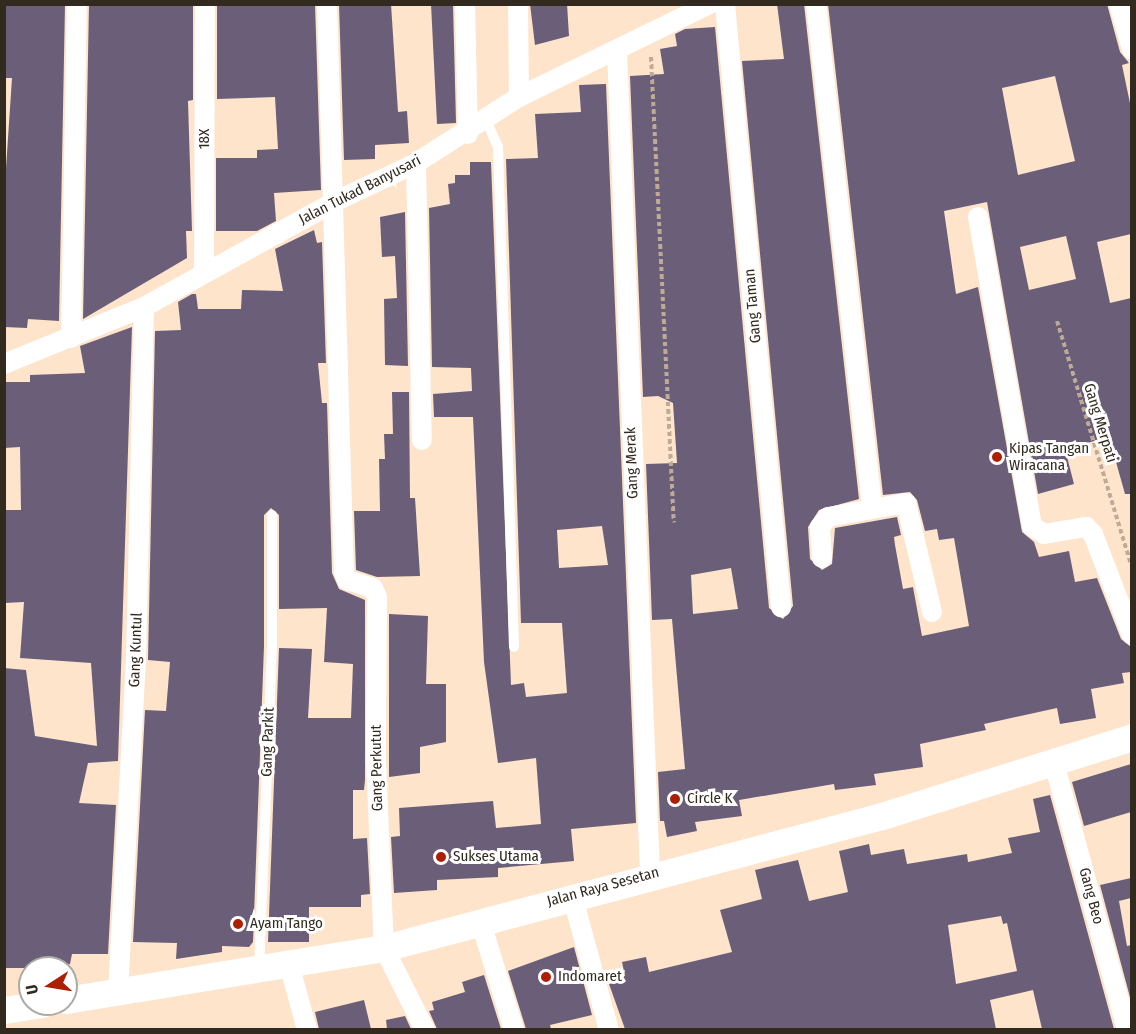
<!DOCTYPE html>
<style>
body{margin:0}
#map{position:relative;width:1136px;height:1034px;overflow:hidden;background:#fde4cb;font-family:"Fira Sans Condensed",sans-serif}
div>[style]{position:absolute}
.building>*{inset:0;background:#6b5e78}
.path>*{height:4px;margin-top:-2px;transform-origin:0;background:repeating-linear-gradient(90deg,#beaa96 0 4.5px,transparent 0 7.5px)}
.service>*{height:10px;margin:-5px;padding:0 5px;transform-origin:5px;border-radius:5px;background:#fff}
.minor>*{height:20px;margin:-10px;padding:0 10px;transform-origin:10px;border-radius:10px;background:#fff}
.secondary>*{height:27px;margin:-13.5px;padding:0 13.5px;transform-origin:13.5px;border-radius:13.5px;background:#fff}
.dots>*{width:16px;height:16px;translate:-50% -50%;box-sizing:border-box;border:3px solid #fff;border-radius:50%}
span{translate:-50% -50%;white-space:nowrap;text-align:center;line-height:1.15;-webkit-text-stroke:6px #fff;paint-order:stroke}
.street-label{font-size:15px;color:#32291f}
.poi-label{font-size:15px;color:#32291f}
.left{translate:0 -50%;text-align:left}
.frame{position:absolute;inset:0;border:6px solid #32291f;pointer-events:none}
.north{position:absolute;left:18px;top:956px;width:60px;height:60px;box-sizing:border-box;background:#fff;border:2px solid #ada9a5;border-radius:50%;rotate:258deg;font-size:16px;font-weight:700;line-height:24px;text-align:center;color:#32291f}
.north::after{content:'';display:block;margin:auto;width:21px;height:27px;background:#ad1f03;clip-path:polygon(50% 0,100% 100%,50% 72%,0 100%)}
</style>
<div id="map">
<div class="building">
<div style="clip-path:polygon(65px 4px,59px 321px,28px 319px,27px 328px,4px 327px,4px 198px,12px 78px,4px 78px,4px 6px)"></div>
<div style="clip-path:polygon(89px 4px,193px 4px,193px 100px,188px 101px,192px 231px,186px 231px,187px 258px,83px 319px)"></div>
<div style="clip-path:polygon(315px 4px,321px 190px,274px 193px,276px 221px,257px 231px,216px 231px,216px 158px,257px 158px,257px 150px,278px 149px,275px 97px,217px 99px,217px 6px)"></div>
<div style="clip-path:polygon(339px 4px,391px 4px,398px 112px,407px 111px,409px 143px,375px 145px,375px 159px,344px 160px)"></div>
<div style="clip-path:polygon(431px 4px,453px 4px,456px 123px,437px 124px)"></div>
<div style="clip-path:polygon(530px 4px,567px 4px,569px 36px,535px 45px)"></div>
<div style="clip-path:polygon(evenodd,777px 4px,804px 4px,859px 499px,819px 510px,808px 527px,810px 559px,822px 570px,832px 564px,835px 528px,897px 517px,901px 535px,894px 537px,895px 545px,903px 589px,913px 587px,922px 636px,969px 626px,954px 538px,939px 540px,937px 529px,925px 531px,917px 500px,910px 492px,883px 495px,828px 4px,1107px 4px,1120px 52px,1129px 63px,1122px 65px,1131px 108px,1131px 234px,1097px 242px,1110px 303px,1131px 298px,1131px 494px,1125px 494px,1109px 437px,1065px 449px,1074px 484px,1038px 494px,987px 202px,944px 211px,956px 294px,978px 287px,1022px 532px,1034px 542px,1039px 557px,1069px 551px,1075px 582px,1097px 578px,1121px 639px,1131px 647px,1131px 672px,1122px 673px,1124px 683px,1091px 689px,1096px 718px,1060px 724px,1057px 708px,984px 724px,986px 730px,920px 744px,923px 767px,874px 774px,876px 785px,835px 790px,834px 784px,739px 800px,742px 816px,695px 822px,697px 831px,667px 837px,664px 821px,660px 821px,658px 772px,685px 769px,672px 619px,652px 620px,646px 464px,677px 463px,673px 403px,658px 396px,643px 397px,630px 76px,664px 74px,660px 49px,677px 46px,675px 34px,685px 29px,715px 27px,769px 608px,783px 619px,793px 606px,742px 61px,784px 59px,777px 4px,1055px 76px,1075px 161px,1018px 175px,1002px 88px,1055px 76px,777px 4px,1066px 236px,1076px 279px,1029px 290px,1020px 247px,1066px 236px,777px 4px,731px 568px,738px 609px,693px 614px,691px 575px,731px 568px)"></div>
<div style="clip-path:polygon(evenodd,606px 84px,636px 823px,571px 829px,574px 861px,498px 868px,498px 877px,437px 880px,437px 890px,394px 893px,391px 837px,400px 836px,399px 808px,493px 801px,496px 828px,541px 824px,536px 758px,498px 763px,484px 662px,473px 417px,434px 417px,433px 394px,472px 391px,471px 368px,432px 367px,429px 208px,450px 204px,448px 184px,455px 183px,455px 175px,470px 175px,470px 162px,491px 162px,511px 685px,524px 683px,526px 697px,567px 693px,562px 623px,521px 623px,506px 159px,538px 158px,535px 114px,581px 112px,579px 85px,606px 84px,602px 526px,608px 565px,559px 568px,557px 530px,602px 526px)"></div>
<div style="clip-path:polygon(405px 212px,408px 366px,385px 365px,384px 299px,397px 298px,395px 256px,382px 257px,380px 217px)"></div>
<div style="clip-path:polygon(314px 230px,317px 243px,322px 242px,326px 363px,318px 363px,322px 403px,327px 403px,332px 573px,339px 589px,365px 600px,365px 780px,364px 790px,353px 790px,353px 839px,367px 838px,370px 894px,361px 895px,361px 907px,309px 907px,309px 942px,268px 942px,279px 648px,312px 649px,308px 718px,351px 718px,353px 664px,324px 662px,327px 608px,279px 609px,279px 515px,271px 508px,264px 515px,264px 646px,253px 942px,249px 947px,222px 946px,222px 952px,176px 959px,177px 943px,133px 942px,145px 710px,166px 711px,170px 662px,148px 660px,155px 331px,181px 330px,178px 302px,192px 294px,196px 294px,198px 309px,241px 309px,242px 290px,283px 291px,275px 249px)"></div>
<div style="clip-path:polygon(132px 327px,118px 761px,88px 763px,79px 803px,116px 805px,108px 954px,72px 954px,70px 964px,55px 968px,4px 968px,4px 668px,26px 670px,35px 736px,97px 746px,91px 663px,20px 658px,24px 602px,4px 603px,4px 510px,21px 510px,20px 447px,4px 448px,4px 382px,30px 382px,30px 375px,85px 373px,80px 346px)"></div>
<div style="clip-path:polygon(392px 392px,409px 392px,410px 498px,415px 498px,420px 576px,377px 577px,356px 570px,354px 511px,380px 511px,379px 459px,385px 459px,384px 434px,393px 434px)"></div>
<div style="clip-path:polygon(389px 614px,428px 616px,426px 684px,446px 684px,446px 742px,420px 747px,420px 773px,389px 777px)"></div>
<div style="clip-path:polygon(1131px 764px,1131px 812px,1084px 826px,1072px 782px)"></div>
<div style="clip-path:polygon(evenodd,1050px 795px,1114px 1029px,1042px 1029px,1033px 990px,990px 1000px,996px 1029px,625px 1029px,608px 981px,625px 976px,622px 962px,646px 957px,649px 972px,732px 952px,720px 910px,762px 899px,755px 870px,798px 860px,809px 901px,848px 892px,839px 851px,869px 844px,871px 855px,904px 849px,907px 864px,967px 854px,968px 862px,1012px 853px,1008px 838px,1040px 832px,1033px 799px,1050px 795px,1001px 916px,1003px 924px,1007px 923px,1017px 971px,956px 984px,948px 925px,1001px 916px)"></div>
<div style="clip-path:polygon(1131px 878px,1131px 898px,1119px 901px,1127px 946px,1131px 945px,1131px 1001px,1100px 885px)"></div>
<div style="clip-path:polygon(574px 947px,592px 1015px,550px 1025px,551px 1029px,526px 1029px,508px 971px)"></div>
<div style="clip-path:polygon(484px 975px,501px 1029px,437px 1029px,429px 1011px,434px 1010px,432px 1002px,465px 992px,462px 982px)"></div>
<div style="clip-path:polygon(364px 1000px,371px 1029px,319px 1029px,315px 1012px)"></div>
<div style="clip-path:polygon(405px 1016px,411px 1029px,387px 1029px,386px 1020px)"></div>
</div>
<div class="path">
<div style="left:651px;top:57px;width:466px;rotate:87.2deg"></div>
<div style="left:1057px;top:321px;width:255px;rotate:73.1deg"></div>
</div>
<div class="service">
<div style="left:486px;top:120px;width:30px;rotate:66deg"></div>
<div style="left:498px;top:147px;width:500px;rotate:88.17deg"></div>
<div style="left:259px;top:969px;width:323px;rotate:-87.7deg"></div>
<div style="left:272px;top:646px;width:131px;rotate:-90deg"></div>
</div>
<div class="minor">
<div style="left:327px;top:4px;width:568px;rotate:88.29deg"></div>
<div style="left:344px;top:572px;width:9px;rotate:69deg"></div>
<div style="left:347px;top:580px;width:27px;rotate:17deg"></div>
<div style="left:373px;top:588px;width:10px;rotate:66deg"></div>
<div style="left:377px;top:597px;width:162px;rotate:90.4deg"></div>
<div style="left:376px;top:759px;width:189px;rotate:87.6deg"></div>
<div style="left:384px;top:948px;width:92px;rotate:63.4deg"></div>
<div style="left:465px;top:4px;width:130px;rotate:88.7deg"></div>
<div style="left:518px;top:4px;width:93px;rotate:89.4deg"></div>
<div style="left:725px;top:4px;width:606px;rotate:84.69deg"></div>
<div style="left:816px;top:4px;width:505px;rotate:83.63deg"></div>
<div style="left:1119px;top:4px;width:47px;rotate:73.9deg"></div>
<div style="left:617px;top:52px;width:824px;rotate:87.7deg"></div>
<div style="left:416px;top:163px;width:277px;rotate:88.8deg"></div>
<div style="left:978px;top:217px;width:314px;rotate:80.1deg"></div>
<div style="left:1032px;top:526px;width:14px;rotate:34deg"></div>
<div style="left:1044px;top:534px;width:43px;rotate:-9.5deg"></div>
<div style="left:1086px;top:527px;width:10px;rotate:45deg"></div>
<div style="left:1093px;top:534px;width:108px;rotate:68.9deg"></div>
<div style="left:204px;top:273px;width:269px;rotate:-89.8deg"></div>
<div style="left:71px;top:338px;width:334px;rotate:-89deg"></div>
<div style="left:4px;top:364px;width:151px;rotate:-22.2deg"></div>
<div style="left:144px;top:307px;width:217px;rotate:-28.9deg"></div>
<div style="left:334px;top:202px;width:91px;rotate:-25.4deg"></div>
<div style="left:416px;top:163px;width:122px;rotate:-32.7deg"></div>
<div style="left:519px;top:97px;width:212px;rotate:-26deg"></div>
<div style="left:822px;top:558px;width:31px;rotate:-94deg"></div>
<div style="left:820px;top:527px;width:13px;rotate:-51deg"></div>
<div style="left:828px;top:517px;width:79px;rotate:-10.2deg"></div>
<div style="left:906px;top:503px;width:112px;rotate:76.6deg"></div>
<div style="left:1054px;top:763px;width:277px;rotate:74.7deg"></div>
<div style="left:572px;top:895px;width:140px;rotate:74.7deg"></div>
<div style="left:480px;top:920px;width:115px;rotate:72.8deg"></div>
<div style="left:289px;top:964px;width:68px;rotate:74.7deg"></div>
<div style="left:118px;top:992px;width:332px;rotate:-86.9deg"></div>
<div style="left:136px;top:660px;width:353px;rotate:-88.7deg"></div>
</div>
<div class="secondary">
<div style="left:66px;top:1000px;width:322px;rotate:-9.3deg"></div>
<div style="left:384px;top:948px;width:515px;rotate:-14.85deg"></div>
<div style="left:882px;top:816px;width:262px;rotate:-17.5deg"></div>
<div style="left:4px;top:1010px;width:39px;rotate:-9deg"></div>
</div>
<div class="dots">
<div style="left:997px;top:457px;background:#ad1f03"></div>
<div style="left:675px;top:799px;background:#ad1f03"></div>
<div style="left:441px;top:857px;background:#ad1f03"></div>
<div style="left:238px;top:924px;background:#ad1f03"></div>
<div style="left:546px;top:977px;background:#ad1f03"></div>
</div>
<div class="street-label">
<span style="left:205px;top:139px;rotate:-90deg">18X</span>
<span style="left:360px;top:190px;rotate:-27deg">Jalan Tukad Banyusari</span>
<span style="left:753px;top:306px;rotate:-95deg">Gang Taman</span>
<span style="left:1100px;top:423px;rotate:73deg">Gang Merpati</span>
<span style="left:632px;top:463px;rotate:-92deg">Gang Merak</span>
<span style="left:136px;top:650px;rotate:-88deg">Gang Kuntul</span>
<span style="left:268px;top:742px;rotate:-88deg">Gang Parkit</span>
<span style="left:377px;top:768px;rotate:-91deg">Gang Perkutut</span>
<span style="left:603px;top:887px;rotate:-15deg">Jalan Raya Sesetan</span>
<span style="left:1091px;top:896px;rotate:75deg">Gang Beo</span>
</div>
<div class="poi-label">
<span class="left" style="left:1009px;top:457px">Kipas Tangan<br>Wiracana</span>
<span class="left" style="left:687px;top:799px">Circle K</span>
<span class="left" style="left:453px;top:857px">Sukses Utama</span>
<span class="left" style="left:250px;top:924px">Ayam Tango</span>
<span class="left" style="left:558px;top:977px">Indomaret</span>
</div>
<div class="frame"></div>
<div class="north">U</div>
</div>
